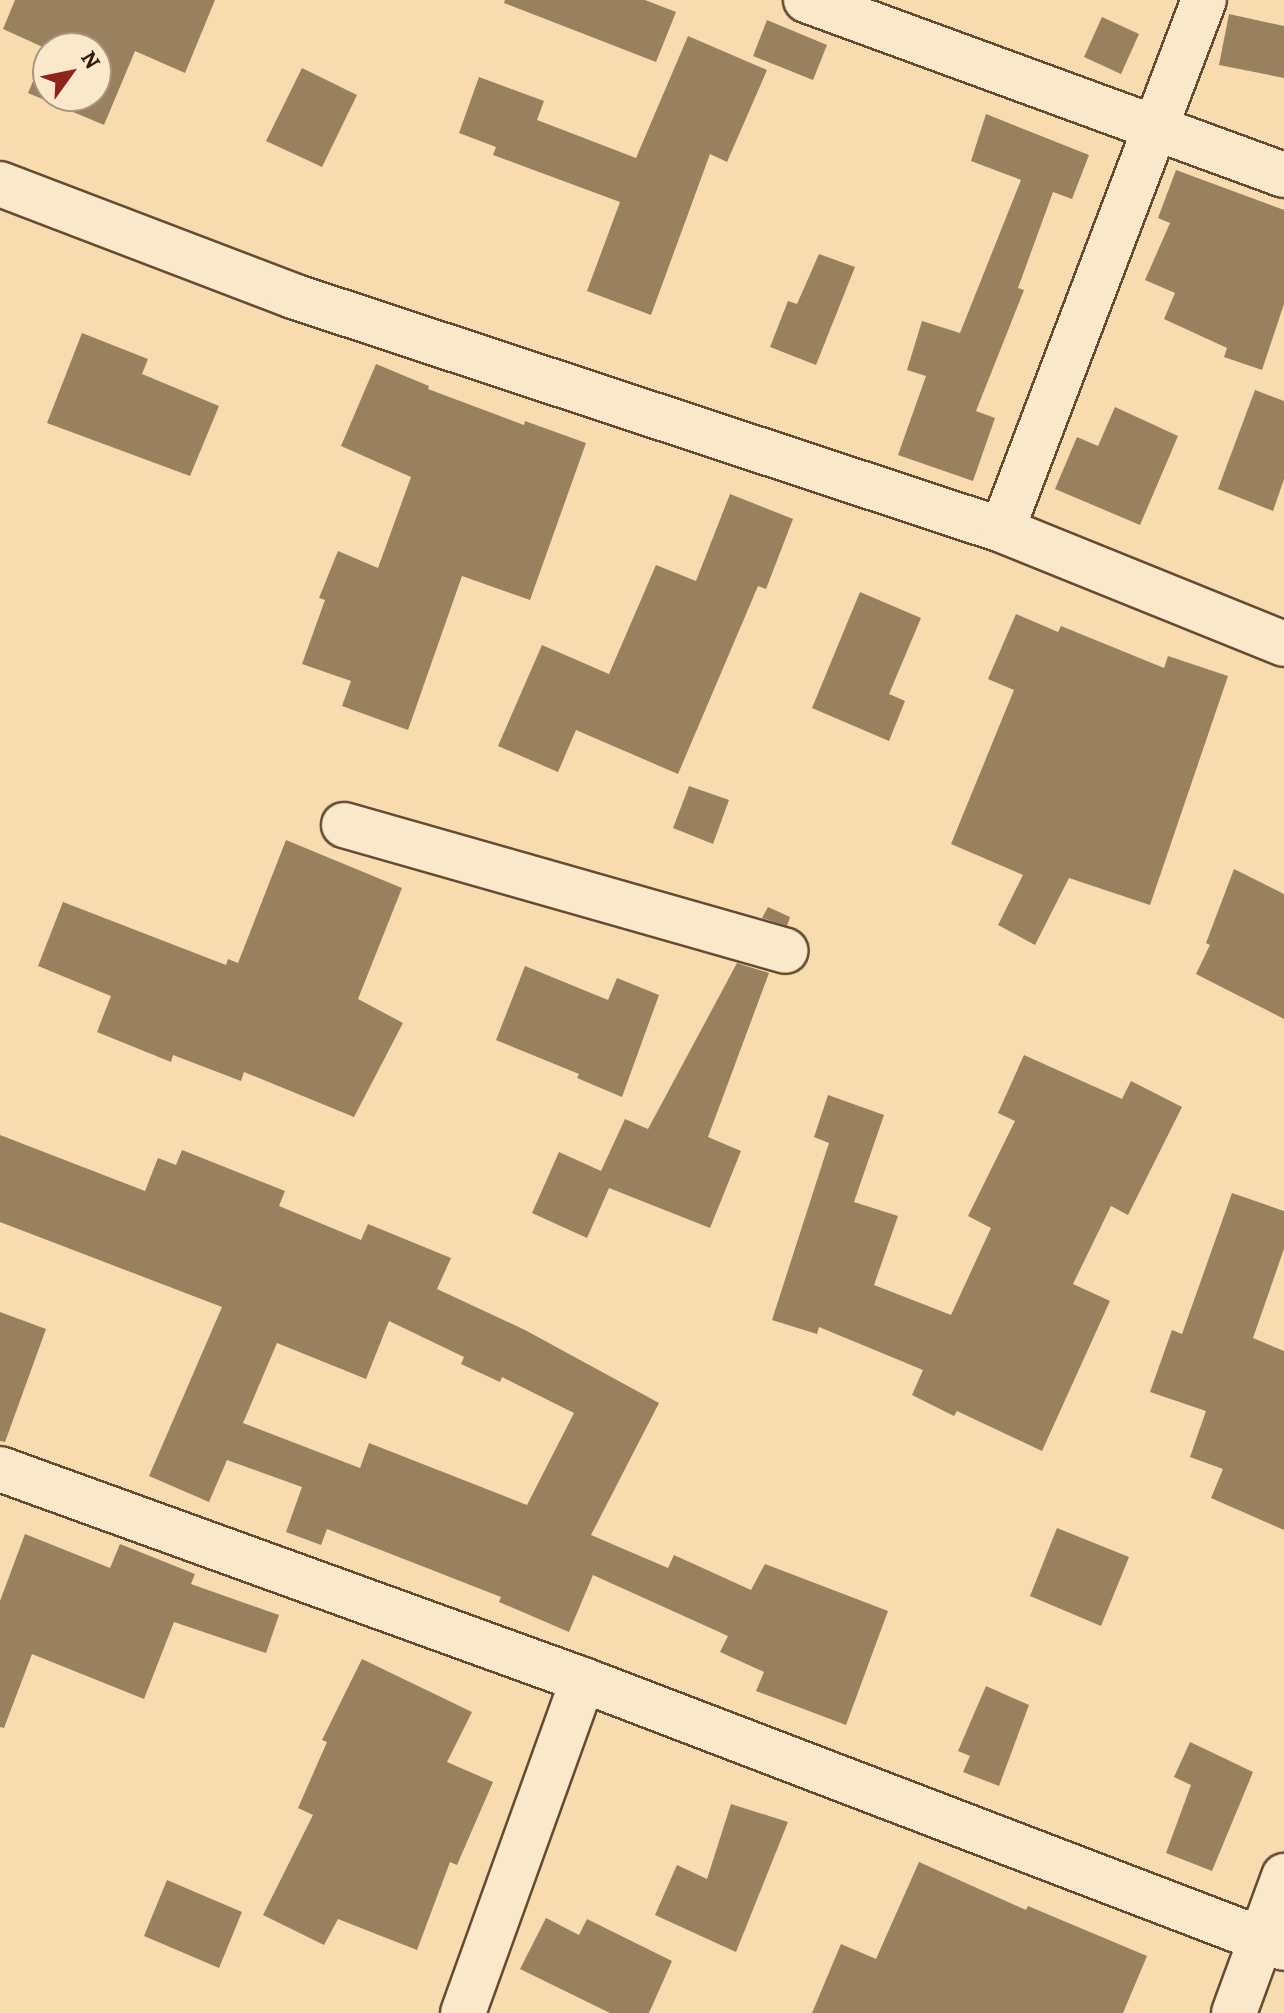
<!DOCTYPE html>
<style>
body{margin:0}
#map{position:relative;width:1284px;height:2013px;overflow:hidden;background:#f8dcaf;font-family:Alegreya,serif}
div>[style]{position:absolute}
.building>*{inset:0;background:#99805f}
.roads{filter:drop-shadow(2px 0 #644c32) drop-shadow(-2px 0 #644c32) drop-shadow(0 2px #644c32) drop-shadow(0 -2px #644c32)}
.minor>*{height:44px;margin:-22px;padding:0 22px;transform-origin:22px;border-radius:22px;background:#fae8cb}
span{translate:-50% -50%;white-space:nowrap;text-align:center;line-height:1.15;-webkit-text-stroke:6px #fae8cb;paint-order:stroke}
.north{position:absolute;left:32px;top:32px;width:80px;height:80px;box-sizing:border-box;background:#fae8cb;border:2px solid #aa967d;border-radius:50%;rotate:57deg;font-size:22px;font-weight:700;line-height:32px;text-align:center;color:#321c09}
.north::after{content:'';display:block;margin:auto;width:28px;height:36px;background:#8f2418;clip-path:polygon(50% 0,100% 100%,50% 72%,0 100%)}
</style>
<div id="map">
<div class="building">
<div style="clip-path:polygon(evenodd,15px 0,215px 0,185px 73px,135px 51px,104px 125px,28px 93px,47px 49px,3px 29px,15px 0,48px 48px,96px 48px,96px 96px,48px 96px,48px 48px)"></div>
<div style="clip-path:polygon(505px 0,645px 0,676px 12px,656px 62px,504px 3px)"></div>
<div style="clip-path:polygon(1229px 14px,1284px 26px,1284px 78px,1219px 65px)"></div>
<div style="clip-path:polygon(1102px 17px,1139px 34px,1121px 74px,1084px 57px)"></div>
<div style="clip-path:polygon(767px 20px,827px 45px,813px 80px,753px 56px)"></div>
<div style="clip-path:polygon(688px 36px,767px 70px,727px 162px,710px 154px,651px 315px,587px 291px,620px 202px,493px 155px,496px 147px,459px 133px,479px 77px,544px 101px,537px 120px,636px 158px)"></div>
<div style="clip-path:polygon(302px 68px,357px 95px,322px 167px,266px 141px)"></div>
<div style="clip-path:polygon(986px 114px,1089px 155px,1072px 199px,1053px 192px,1018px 288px,1024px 290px,976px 411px,995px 418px,973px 481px,898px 455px,926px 376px,907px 370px,922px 321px,960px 333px,1021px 180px,971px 161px)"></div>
<div style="clip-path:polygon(1176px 170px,1284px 210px,1284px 304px,1262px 370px,1224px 357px,1227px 348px,1164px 319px,1175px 293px,1145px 280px,1170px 223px,1158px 218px)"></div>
<div style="clip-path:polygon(819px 254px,855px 267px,816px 365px,770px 347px,788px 301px,797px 304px)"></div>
<div style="clip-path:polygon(82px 333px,148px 359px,142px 374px,219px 406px,190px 476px,47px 423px)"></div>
<div style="clip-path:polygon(376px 364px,429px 386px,428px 389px,524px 425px,525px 421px,586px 443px,530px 600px,462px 576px,408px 730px,342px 706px,351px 681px,302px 664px,325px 600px,319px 598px,338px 551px,378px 568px,411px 477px,341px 446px)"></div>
<div style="clip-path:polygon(1255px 390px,1284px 401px,1284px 479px,1273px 511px,1218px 489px)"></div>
<div style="clip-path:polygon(1115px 407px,1178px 436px,1140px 525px,1055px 489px,1077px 437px,1098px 446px)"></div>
<div style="clip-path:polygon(730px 494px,793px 519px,766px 589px,758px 586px,678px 774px,576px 730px,558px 772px,498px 746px,542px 645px,609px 674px,656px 565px,696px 581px)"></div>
<div style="clip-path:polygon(860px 592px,921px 618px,889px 694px,905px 701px,889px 741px,812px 708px)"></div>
<div style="clip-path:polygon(1016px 614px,1058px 632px,1061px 626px,1164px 668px,1168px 656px,1228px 676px,1150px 905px,1069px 878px,1035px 945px,998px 925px,1023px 875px,951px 844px,1014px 690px,988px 679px)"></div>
<div style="clip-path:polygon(689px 786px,729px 800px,713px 844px,673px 828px)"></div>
<div style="clip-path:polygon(286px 840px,402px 888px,358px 999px,403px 1023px,354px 1117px,244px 1072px,241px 1081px,173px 1055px,171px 1062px,97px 1032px,111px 996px,38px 966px,63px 902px,226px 965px,228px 959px,238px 963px)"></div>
<div style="clip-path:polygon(1234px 869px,1284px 894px,1284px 1019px,1196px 974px,1210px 945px,1206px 943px)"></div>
<div style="clip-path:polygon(768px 907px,790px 917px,787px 926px,762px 918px)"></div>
<div style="clip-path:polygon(737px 963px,769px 973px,708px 1137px,741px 1151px,710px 1228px,609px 1188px,587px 1238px,532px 1213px,559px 1152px,601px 1171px,625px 1119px,648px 1129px)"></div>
<div style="clip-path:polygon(525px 966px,608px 1000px,617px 978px,659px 995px,622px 1097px,577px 1078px,579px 1074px,496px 1040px)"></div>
<div style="clip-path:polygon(1024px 1055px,1122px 1099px,1131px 1081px,1182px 1107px,1128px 1215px,1111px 1206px,1073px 1284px,1110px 1301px,1042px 1451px,957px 1411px,954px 1416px,912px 1395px,923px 1370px,819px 1327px,817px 1334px,772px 1320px,829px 1143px,814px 1137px,828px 1095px,884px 1115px,854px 1202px,898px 1216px,874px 1285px,951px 1315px,991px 1228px,968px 1216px,1015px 1121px,998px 1113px)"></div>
<div style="clip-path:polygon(evenodd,0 1135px,145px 1191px,158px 1158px,176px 1165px,182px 1150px,285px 1191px,279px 1206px,361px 1240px,368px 1224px,451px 1258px,437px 1289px,525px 1330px,659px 1403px,591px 1535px,668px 1568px,674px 1555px,751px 1590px,765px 1564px,888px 1611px,846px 1725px,756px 1691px,764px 1672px,720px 1652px,728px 1636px,593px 1575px,569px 1632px,499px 1602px,501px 1597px,327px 1529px,321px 1545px,286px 1532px,302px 1487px,227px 1460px,209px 1502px,149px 1476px,222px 1307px,0 1222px,0 1135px,389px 1321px,464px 1357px,461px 1364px,500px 1382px,502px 1377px,574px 1413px,527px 1505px,369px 1443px,360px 1468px,243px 1423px,277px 1343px,366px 1379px,389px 1321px)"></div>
<div style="clip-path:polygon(1232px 1193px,1284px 1211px,1284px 1249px,1253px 1338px,1284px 1351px,1284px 1530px,1211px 1498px,1223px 1469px,1190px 1457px,1206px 1411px,1150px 1392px,1172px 1330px,1182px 1334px)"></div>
<div style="clip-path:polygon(0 1312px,46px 1329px,5px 1442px,0 1441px)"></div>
<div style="clip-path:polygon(1057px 1528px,1129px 1557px,1101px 1626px,1030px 1596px)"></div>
<div style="clip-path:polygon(25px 1534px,110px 1568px,120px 1544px,195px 1574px,191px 1584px,279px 1615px,266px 1653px,174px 1622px,144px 1699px,32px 1654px,4px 1728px,0 1727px,0 1601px)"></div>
<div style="clip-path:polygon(362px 1659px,472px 1712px,447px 1762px,493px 1782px,457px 1865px,450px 1862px,417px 1950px,338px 1919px,324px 1945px,263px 1915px,313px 1815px,298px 1808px,327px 1742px,322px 1740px)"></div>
<div style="clip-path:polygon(986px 1686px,1029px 1705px,999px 1786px,963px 1772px,970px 1756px,958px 1751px)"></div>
<div style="clip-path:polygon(1190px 1742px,1253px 1772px,1212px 1871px,1166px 1853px,1191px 1785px,1174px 1777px)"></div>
<div style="clip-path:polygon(731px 1804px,788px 1822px,736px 1952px,655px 1915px,677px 1865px,707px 1879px)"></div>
<div style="clip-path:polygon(919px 1862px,1026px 1910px,1028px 1906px,1147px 1956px,1123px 2013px,812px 2013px,841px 1944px,876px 1959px)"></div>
<div style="clip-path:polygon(167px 1880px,242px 1912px,219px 1968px,144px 1936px)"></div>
<div style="clip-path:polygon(546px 1918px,579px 1935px,587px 1919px,672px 1961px,649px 2013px,610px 2013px,520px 1969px)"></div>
</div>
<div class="roads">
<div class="minor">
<div style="left:806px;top:0;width:509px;rotate:20.11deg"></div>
<div style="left:0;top:184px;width:314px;rotate:20.9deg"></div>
<div style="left:293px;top:296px;width:747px;rotate:18.27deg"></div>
<div style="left:1002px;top:530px;width:304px;rotate:22deg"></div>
<div style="left:1002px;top:530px;width:567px;rotate:-69.14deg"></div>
<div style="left:344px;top:825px;width:459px;rotate:15.9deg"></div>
<div style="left:0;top:1469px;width:620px;rotate:19.9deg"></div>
<div style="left:583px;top:1680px;width:750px;rotate:20.92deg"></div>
<div style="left:463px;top:2013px;width:354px;rotate:-70.2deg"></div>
<div style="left:1234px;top:2013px;width:146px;rotate:-69.9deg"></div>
</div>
</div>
<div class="north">N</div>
</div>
